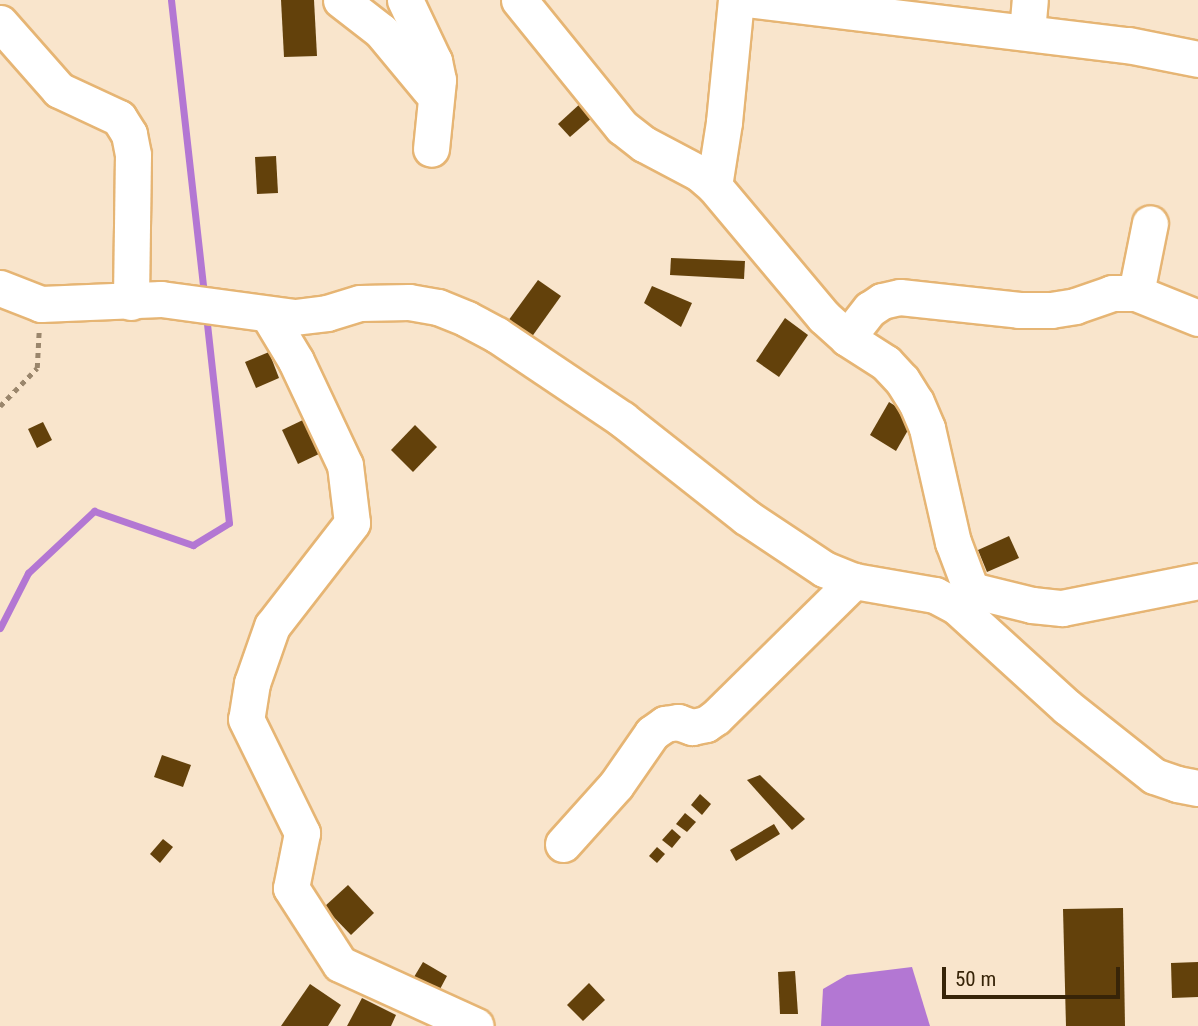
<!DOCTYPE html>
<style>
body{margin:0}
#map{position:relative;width:1198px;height:1026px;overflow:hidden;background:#f9e5cc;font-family:"Roboto Condensed",sans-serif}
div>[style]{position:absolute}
.water>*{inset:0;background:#b377d3}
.stream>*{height:7px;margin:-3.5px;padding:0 3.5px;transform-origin:3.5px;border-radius:3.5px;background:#b377d3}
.building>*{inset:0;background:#63410b}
.path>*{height:4.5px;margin-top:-2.25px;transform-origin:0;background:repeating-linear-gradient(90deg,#9a866c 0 5px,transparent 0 10px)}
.roads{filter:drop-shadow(2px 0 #e6b574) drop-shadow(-2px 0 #e6b574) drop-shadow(0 2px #e6b574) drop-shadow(0 -2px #e6b574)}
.minor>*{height:35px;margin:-17.5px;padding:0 17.5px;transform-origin:17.5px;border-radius:17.5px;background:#fff}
span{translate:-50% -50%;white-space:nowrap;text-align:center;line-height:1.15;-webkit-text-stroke:7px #f9e5cc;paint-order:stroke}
.scale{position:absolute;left:942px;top:967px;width:178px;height:32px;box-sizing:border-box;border:4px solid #372408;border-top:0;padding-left:9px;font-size:21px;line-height:24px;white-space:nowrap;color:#372408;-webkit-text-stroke:5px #f9e5cc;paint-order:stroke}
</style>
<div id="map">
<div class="water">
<div style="clip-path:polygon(912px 967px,930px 1026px,821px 1026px,823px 989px,847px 975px)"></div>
</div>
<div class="stream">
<div style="left:171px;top:0;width:297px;rotate:83.6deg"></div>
<div style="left:0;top:628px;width:62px;rotate:-63deg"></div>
<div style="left:28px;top:573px;width:91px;rotate:-43.2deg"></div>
<div style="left:94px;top:511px;width:105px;rotate:19deg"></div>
<div style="left:193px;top:545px;width:42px;rotate:-31.4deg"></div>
<div style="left:229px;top:523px;width:210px;rotate:-96.3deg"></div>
</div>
<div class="building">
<div style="clip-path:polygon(281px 0,314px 0,317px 56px,284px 57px)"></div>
<div style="clip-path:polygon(582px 102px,594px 116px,570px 137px,558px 124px)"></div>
<div style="clip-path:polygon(276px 156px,278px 193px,257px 194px,255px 157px)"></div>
<div style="clip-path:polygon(671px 258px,745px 261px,744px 279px,670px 275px)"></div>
<div style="clip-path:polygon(538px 280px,561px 296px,531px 338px,508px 321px)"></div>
<div style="clip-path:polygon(652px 286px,692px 303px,681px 327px,644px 303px)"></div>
<div style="clip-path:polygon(785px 318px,808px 335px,779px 377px,756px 361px)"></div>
<div style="clip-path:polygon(269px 352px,279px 378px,256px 388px,245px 362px)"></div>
<div style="clip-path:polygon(889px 402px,915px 418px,896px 451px,870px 435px)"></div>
<div style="clip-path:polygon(305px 419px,321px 453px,298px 464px,282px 430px)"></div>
<div style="clip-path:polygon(43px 422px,52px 440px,37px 448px,28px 429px)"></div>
<div style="clip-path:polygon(415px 425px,437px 447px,413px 472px,391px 450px)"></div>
<div style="clip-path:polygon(1009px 536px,1019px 558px,987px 572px,978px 550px)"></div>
<div style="clip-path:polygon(162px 755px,191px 765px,183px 787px,154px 777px)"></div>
<div style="clip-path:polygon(760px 775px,805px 819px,792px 830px,747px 780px)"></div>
<div style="clip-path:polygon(700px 794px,711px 804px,702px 815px,691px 805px)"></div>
<div style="clip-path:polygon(685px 813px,696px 822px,687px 832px,676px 824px)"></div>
<div style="clip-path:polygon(774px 824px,780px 834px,736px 861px,730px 850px)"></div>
<div style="clip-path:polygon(672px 829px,681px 837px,672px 848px,662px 840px)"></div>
<div style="clip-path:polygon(163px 839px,173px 847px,160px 863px,150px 854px)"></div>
<div style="clip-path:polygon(657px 847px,665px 854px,657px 863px,649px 856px)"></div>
<div style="clip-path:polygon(348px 885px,374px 913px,351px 935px,324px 907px)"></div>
<div style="clip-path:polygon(1123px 908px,1125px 1026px,1066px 1026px,1063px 909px)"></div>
<div style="clip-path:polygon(423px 962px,447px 976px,439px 991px,414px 977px)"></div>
<div style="clip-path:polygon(1198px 962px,1198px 997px,1172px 998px,1171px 963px)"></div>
<div style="clip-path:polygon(795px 971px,798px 1014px,780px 1014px,778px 972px)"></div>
<div style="clip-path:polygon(589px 983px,605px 1000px,583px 1021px,567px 1005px)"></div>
<div style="clip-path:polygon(310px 984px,341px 1005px,328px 1026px,281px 1026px)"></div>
<div style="clip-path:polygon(362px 998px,396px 1015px,391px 1026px,347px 1026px)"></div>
</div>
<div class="path">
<div style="left:0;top:406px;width:53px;rotate:-45.8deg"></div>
<div style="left:37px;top:368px;width:37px;rotate:-87deg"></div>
</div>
<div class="roads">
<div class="minor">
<div style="left:341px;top:0;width:51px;rotate:37.8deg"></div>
<div style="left:381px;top:31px;width:77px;rotate:50.3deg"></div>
<div style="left:405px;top:0;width:68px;rotate:64.6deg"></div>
<div style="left:434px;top:61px;width:19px;rotate:78deg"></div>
<div style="left:438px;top:80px;width:69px;rotate:95.8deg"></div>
<div style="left:519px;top:0;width:164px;rotate:51deg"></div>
<div style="left:622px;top:127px;width:28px;rotate:38deg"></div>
<div style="left:644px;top:144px;width:62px;rotate:27.8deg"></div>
<div style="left:699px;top:173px;width:20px;rotate:41deg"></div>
<div style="left:714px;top:186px;width:171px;rotate:50deg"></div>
<div style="left:824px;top:317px;width:31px;rotate:42deg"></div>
<div style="left:847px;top:338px;width:46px;rotate:32.7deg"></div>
<div style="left:886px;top:363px;width:23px;rotate:47deg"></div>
<div style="left:902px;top:380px;width:26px;rotate:58deg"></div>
<div style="left:916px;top:402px;width:28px;rotate:67deg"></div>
<div style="left:927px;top:428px;width:117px;rotate:77.2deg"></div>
<div style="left:953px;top:542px;width:51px;rotate:69.4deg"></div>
<div style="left:754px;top:0;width:377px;rotate:6.9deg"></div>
<div style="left:1128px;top:45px;width:71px;rotate:11.3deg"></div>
<div style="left:0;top:23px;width:89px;rotate:48.6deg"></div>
<div style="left:59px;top:90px;width:66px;rotate:25deg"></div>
<div style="left:119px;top:118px;width:19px;rotate:58deg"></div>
<div style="left:129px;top:134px;width:21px;rotate:79deg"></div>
<div style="left:133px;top:155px;width:147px;rotate:90.8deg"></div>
<div style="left:1027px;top:32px;width:32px;rotate:-85deg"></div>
<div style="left:714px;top:186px;width:65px;rotate:-81.1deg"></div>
<div style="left:724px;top:122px;width:123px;rotate:-84.4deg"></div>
<div style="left:0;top:288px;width:44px;rotate:21.3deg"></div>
<div style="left:41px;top:304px;width:120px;rotate:-2.4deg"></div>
<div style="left:161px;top:299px;width:135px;rotate:7.7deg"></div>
<div style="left:295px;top:317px;width:32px;rotate:-7deg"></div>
<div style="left:327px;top:313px;width:34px;rotate:-17deg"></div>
<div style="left:360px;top:303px;width:49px;rotate:-1.2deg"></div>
<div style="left:409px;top:302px;width:29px;rotate:10deg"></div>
<div style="left:438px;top:307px;width:31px;rotate:22deg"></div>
<div style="left:467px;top:319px;width:34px;rotate:28deg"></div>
<div style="left:497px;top:335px;width:151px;rotate:33.9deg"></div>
<div style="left:622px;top:419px;width:158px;rotate:38.3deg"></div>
<div style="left:746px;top:517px;width:94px;rotate:33.7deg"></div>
<div style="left:824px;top:569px;width:32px;rotate:22deg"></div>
<div style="left:854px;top:581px;width:82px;rotate:9.8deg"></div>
<div style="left:935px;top:595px;width:24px;rotate:28deg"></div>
<div style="left:956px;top:606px;width:150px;rotate:42.3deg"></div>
<div style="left:1067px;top:707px;width:111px;rotate:38.4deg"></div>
<div style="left:1154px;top:776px;width:24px;rotate:19deg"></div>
<div style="left:1177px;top:784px;width:21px;rotate:11deg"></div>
<div style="left:1136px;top:293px;width:71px;rotate:-78.7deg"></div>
<div style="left:269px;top:316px;width:52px;rotate:59deg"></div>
<div style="left:296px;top:361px;width:115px;rotate:64.8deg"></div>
<div style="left:345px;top:465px;width:58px;rotate:83.1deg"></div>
<div style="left:352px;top:523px;width:130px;rotate:127.8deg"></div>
<div style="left:272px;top:626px;width:60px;rotate:109.3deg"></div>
<div style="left:252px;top:683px;width:36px;rotate:99deg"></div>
<div style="left:246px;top:719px;width:127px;rotate:63.8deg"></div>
<div style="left:302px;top:833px;width:56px;rotate:101.3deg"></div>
<div style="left:291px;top:888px;width:90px;rotate:57.2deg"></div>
<div style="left:340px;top:964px;width:149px;rotate:24.5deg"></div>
<div style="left:847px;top:338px;width:37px;rotate:-52deg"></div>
<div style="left:870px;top:309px;width:14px;rotate:-34deg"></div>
<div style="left:882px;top:301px;width:18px;rotate:-13deg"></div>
<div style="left:900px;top:297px;width:120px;rotate:6.2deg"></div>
<div style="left:1019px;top:310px;width:32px"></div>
<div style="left:1051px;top:310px;width:24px;rotate:-9deg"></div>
<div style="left:1075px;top:306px;width:39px;rotate:-19deg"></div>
<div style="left:1112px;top:293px;width:24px"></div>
<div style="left:1136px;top:293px;width:67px;rotate:22deg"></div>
<div style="left:971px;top:590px;width:63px;rotate:13.8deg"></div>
<div style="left:1032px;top:605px;width:30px;rotate:6deg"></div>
<div style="left:1062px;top:608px;width:139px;rotate:-11.2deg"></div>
<div style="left:563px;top:844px;width:79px;rotate:-48.1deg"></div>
<div style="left:616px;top:785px;width:63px;rotate:-55.3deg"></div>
<div style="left:652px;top:733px;width:16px;rotate:-35deg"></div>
<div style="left:665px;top:724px;width:13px;rotate:-9deg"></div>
<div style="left:678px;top:722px;width:15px;rotate:20deg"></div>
<div style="left:692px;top:727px;width:14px;rotate:-12deg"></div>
<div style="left:706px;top:724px;width:12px;rotate:-35deg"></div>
<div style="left:716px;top:717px;width:194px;rotate:-44.6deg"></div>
</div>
</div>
<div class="scale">50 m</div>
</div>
